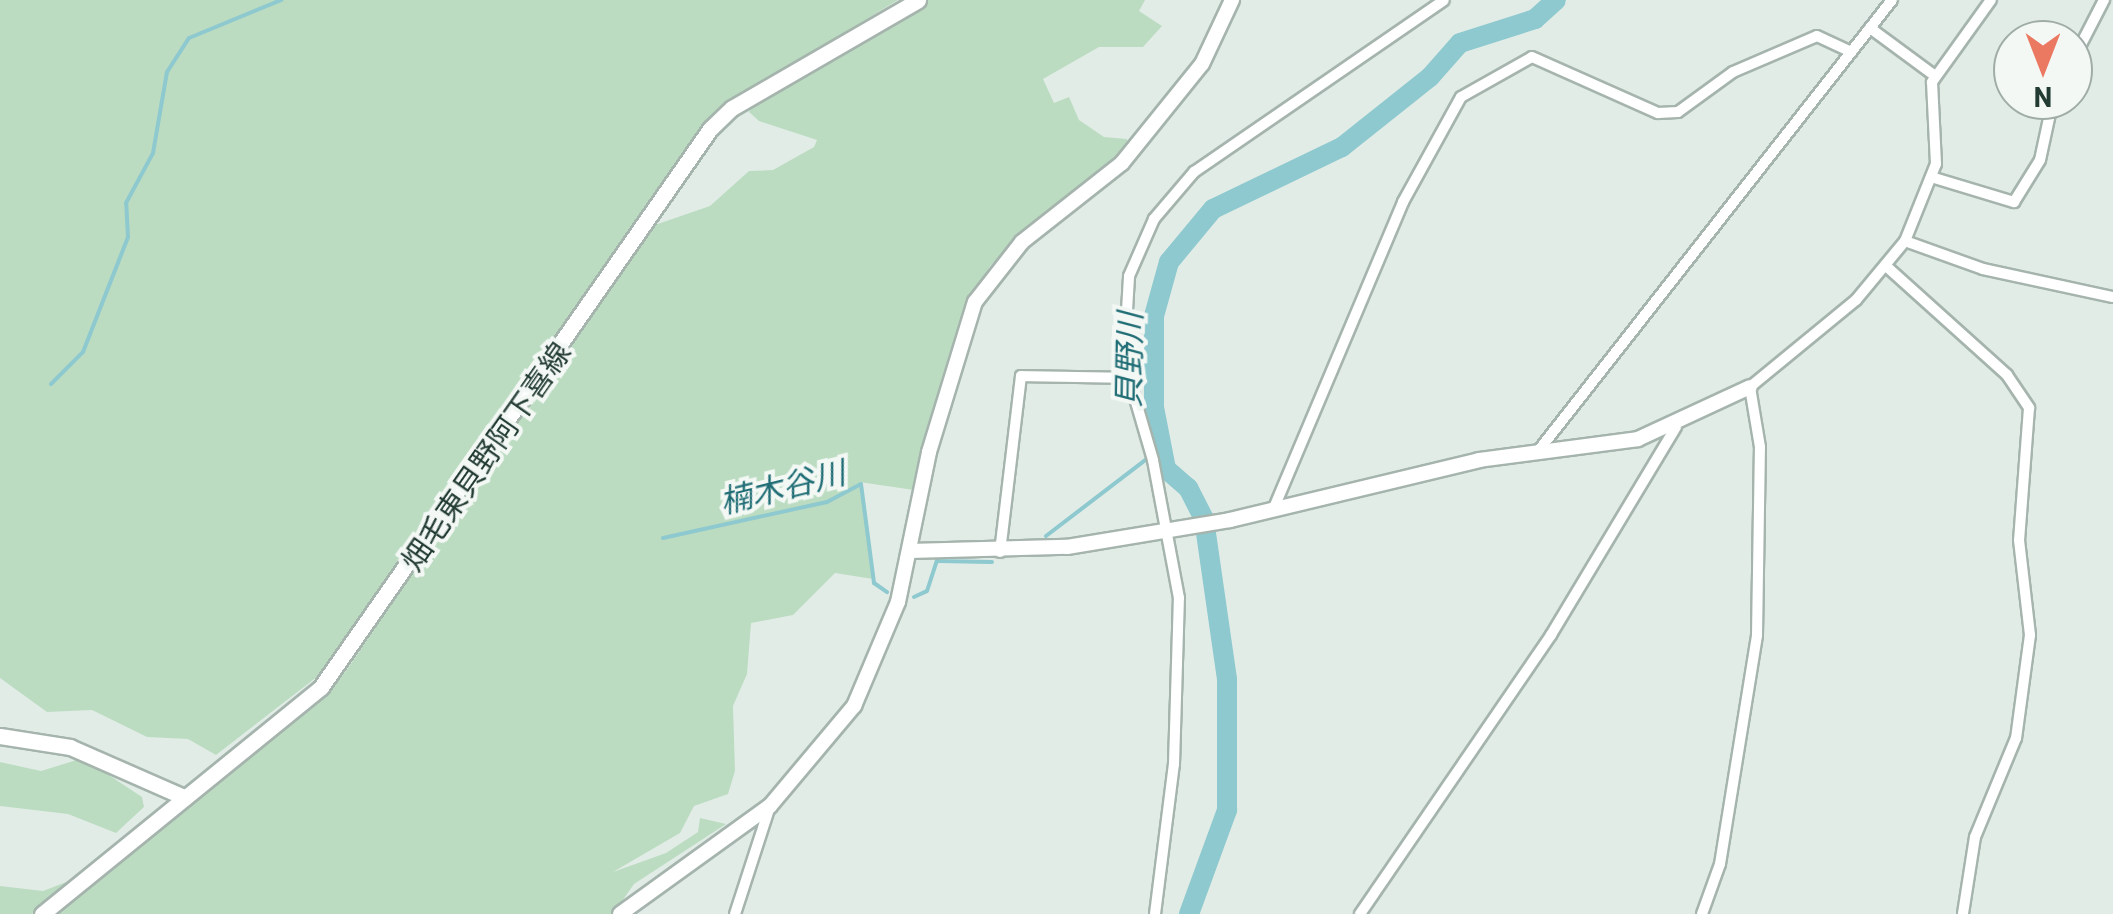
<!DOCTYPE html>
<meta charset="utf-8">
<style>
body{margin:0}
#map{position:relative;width:2113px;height:914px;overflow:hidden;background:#e2ece7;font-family:Barlow,"Noto Sans JP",sans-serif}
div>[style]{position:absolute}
.green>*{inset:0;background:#bcdcc2}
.stream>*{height:4px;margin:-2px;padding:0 2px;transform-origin:2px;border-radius:2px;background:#8dc9ce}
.river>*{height:20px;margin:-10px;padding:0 10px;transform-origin:10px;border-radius:10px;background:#8dc9ce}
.roads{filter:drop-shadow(2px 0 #a5b4ad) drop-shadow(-2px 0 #a5b4ad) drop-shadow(0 2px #a5b4ad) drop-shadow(0 -2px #a5b4ad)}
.minor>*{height:10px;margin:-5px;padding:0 5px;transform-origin:5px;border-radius:5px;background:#fff}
.tertiary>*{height:14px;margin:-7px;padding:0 7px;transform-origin:7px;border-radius:7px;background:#fff}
.secondary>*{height:15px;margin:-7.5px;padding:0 7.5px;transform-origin:7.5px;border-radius:7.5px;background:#fff}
span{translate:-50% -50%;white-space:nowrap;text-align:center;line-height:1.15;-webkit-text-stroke:8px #f3f8f5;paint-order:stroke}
.street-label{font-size:30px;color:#233c33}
.water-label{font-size:32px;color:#206d75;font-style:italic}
.north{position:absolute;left:1993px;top:20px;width:100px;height:100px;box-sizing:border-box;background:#f3f8f5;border:2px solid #a0ada7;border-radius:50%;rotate:180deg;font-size:28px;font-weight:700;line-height:40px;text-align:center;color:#233c33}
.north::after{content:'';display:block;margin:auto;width:35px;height:45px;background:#eb7861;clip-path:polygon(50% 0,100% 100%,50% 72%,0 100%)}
</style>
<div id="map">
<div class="green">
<div style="clip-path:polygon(0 0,898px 0,723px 106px,335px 663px,216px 755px,188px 739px,147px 737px,92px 710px,47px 712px,0 678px)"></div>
<div style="clip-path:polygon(928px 0,1145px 0,1139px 11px,1162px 26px,1143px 47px,1099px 47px,1043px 79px,1054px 103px,1069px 97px,1079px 120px,1104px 137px,1127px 139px,1127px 146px,990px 266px,949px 354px,914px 490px,859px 482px,873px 579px,835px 573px,793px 615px,751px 623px,747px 674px,733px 706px,735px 771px,728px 794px,694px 806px,680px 833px,613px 872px,666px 853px,698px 832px,700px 818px,726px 824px,634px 884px,613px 914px,52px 914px,346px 671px,649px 227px,710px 206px,749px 171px,773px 170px,814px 147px,817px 140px,759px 121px,749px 112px,753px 103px)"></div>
<div style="clip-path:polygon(83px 758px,142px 797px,144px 807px,116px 833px,68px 814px,0 806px,0 762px,41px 771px)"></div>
<div style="clip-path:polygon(74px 879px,32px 914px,0 914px,0 886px,43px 891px)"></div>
</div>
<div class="stream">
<div style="left:51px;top:384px;width:45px;rotate:-45deg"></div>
<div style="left:83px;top:352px;width:123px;rotate:-68.6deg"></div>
<div style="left:128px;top:237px;width:34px;rotate:-93deg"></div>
<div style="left:126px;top:203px;width:57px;rotate:-61.6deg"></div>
<div style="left:153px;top:153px;width:82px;rotate:-80.2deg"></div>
<div style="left:167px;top:72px;width:40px;rotate:-57.1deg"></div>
<div style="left:189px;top:38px;width:100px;rotate:-22.4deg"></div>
<div style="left:1046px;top:536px;width:145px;rotate:-37.4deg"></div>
<div style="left:663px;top:538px;width:168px;rotate:-12.4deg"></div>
<div style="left:827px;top:502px;width:38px;rotate:-28deg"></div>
<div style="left:861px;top:484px;width:100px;rotate:82.5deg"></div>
<div style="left:874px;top:583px;width:16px;rotate:35deg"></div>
<div style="left:914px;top:597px;width:14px;rotate:-25deg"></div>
<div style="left:927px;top:591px;width:32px;rotate:-72deg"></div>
<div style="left:937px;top:561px;width:55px;rotate:1deg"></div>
</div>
<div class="river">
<div style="left:1189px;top:914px;width:111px;rotate:-69.9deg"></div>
<div style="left:1227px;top:810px;width:131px;rotate:-90deg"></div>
<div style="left:1227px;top:679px;width:162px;rotate:-98.2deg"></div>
<div style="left:1204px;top:519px;width:35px;rotate:-117deg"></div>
<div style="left:1188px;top:488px;width:29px;rotate:-139deg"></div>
<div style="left:1166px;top:469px;width:63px;rotate:-101deg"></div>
<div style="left:1154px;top:407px;width:91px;rotate:-90deg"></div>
<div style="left:1154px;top:316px;width:56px;rotate:-74.5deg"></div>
<div style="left:1169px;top:262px;width:69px;rotate:-50.3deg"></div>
<div style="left:1213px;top:209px;width:143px;rotate:-25.7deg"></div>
<div style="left:1342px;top:147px;width:112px;rotate:-38.5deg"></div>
<div style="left:1430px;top:77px;width:45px;rotate:-48.6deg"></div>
<div style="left:1460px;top:43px;width:79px;rotate:-17.7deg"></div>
<div style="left:1535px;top:19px;width:28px;rotate:-42deg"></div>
</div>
<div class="roads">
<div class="minor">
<div style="left:1870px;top:28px;width:81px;rotate:36.4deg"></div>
<div style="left:2073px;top:60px;width:68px;rotate:-62.7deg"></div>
<div style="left:1931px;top:177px;width:87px;rotate:16.8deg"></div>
<div style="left:2014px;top:202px;width:49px;rotate:-58.2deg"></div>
<div style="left:2040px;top:160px;width:61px;rotate:-77.8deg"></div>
<div style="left:1905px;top:241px;width:83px;rotate:19.7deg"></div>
<div style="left:1983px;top:269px;width:133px;rotate:12.2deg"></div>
<div style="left:1886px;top:266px;width:163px;rotate:42deg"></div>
<div style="left:2007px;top:375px;width:40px;rotate:56deg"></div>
<div style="left:2029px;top:408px;width:132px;rotate:94.3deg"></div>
<div style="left:2019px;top:540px;width:96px;rotate:83.4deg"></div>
<div style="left:2030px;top:635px;width:104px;rotate:97.7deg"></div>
<div style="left:2016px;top:738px;width:107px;rotate:112.5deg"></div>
<div style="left:1975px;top:837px;width:78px;rotate:98.9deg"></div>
<div style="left:1539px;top:450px;width:572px;rotate:-51.89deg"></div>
<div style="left:1273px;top:510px;width:334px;rotate:-67.1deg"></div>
<div style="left:1403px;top:202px;width:120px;rotate:-61.1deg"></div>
<div style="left:1461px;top:97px;width:81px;rotate:-29.4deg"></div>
<div style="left:1532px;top:57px;width:138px;rotate:24deg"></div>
<div style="left:1658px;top:113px;width:20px;rotate:-3deg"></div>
<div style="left:1678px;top:112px;width:68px;rotate:-36deg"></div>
<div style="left:1733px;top:72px;width:91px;rotate:-23.2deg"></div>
<div style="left:1817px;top:36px;width:38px;rotate:25deg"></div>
<div style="left:1000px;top:552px;width:177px;rotate:-83.2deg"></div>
<div style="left:1021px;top:376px;width:110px;rotate:1deg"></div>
<div style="left:735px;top:914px;width:114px;rotate:-72deg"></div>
<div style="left:1155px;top:914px;width:151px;rotate:-82.8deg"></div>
<div style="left:1174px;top:764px;width:166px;rotate:-88.3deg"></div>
<div style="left:1179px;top:598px;width:140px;rotate:-100.7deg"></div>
<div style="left:1153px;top:460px;width:103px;rotate:-106.3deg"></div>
<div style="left:1124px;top:361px;width:85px;rotate:-86.6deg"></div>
<div style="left:1129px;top:276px;width:62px;rotate:-66.3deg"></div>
<div style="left:1154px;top:219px;width:62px;rotate:-49.6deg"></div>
<div style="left:1194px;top:172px;width:303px;rotate:-34.5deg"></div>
<div style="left:1360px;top:914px;width:338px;rotate:-55.6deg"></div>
<div style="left:1551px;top:635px;width:243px;rotate:-59deg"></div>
<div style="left:1702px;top:914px;width:53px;rotate:-70.2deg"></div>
<div style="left:1720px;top:864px;width:232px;rotate:-80.8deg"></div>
<div style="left:1757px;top:635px;width:188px;rotate:-89.1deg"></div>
<div style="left:1760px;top:447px;width:61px;rotate:-99.5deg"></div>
<div style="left:1750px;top:387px;width:137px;rotate:-39.4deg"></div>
<div style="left:1856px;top:300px;width:77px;rotate:-50.3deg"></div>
<div style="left:1905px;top:241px;width:83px;rotate:-68.1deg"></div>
<div style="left:1936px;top:164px;width:82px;rotate:-92.8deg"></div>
<div style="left:1932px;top:82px;width:101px;rotate:-54.3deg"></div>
</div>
<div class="tertiary">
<div style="left:909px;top:551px;width:158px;rotate:-1.5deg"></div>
<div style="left:1067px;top:547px;width:165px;rotate:-9.4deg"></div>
<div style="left:1230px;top:520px;width:256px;rotate:-13.5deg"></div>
<div style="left:1479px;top:460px;width:160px;rotate:-7.5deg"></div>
<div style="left:1638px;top:439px;width:123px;rotate:-24.9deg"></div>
<div style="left:620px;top:914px;width:185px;rotate:-35.8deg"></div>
<div style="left:770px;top:806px;width:131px;rotate:-50deg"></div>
<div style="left:854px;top:706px;width:113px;rotate:-67.1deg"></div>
<div style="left:898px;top:602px;width:153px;rotate:-78.3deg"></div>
<div style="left:929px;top:452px;width:157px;rotate:-73deg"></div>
<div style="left:975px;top:302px;width:76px;rotate:-51.9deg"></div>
<div style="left:1022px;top:242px;width:127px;rotate:-38.3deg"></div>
<div style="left:1122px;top:163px;width:127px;rotate:-51.1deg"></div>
<div style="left:1202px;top:64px;width:71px;rotate:-64.9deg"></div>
</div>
<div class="secondary">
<div style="left:0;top:736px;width:71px;rotate:8.9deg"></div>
<div style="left:70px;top:747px;width:124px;rotate:23.7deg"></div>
<div style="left:42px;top:914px;width:360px;rotate:-39.1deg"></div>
<div style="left:321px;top:687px;width:680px;rotate:-55.12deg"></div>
<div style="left:710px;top:129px;width:30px;rotate:-44deg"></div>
<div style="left:732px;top:108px;width:215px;rotate:-30.1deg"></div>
</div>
</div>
<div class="street-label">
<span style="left:485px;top:456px;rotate:-55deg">畑毛東貝野阿下喜線</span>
</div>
<div class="water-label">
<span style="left:1128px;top:360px;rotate:-89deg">貝野川</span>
<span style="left:782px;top:486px;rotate:-14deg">楠木谷川</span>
</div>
<div class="north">N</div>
</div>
